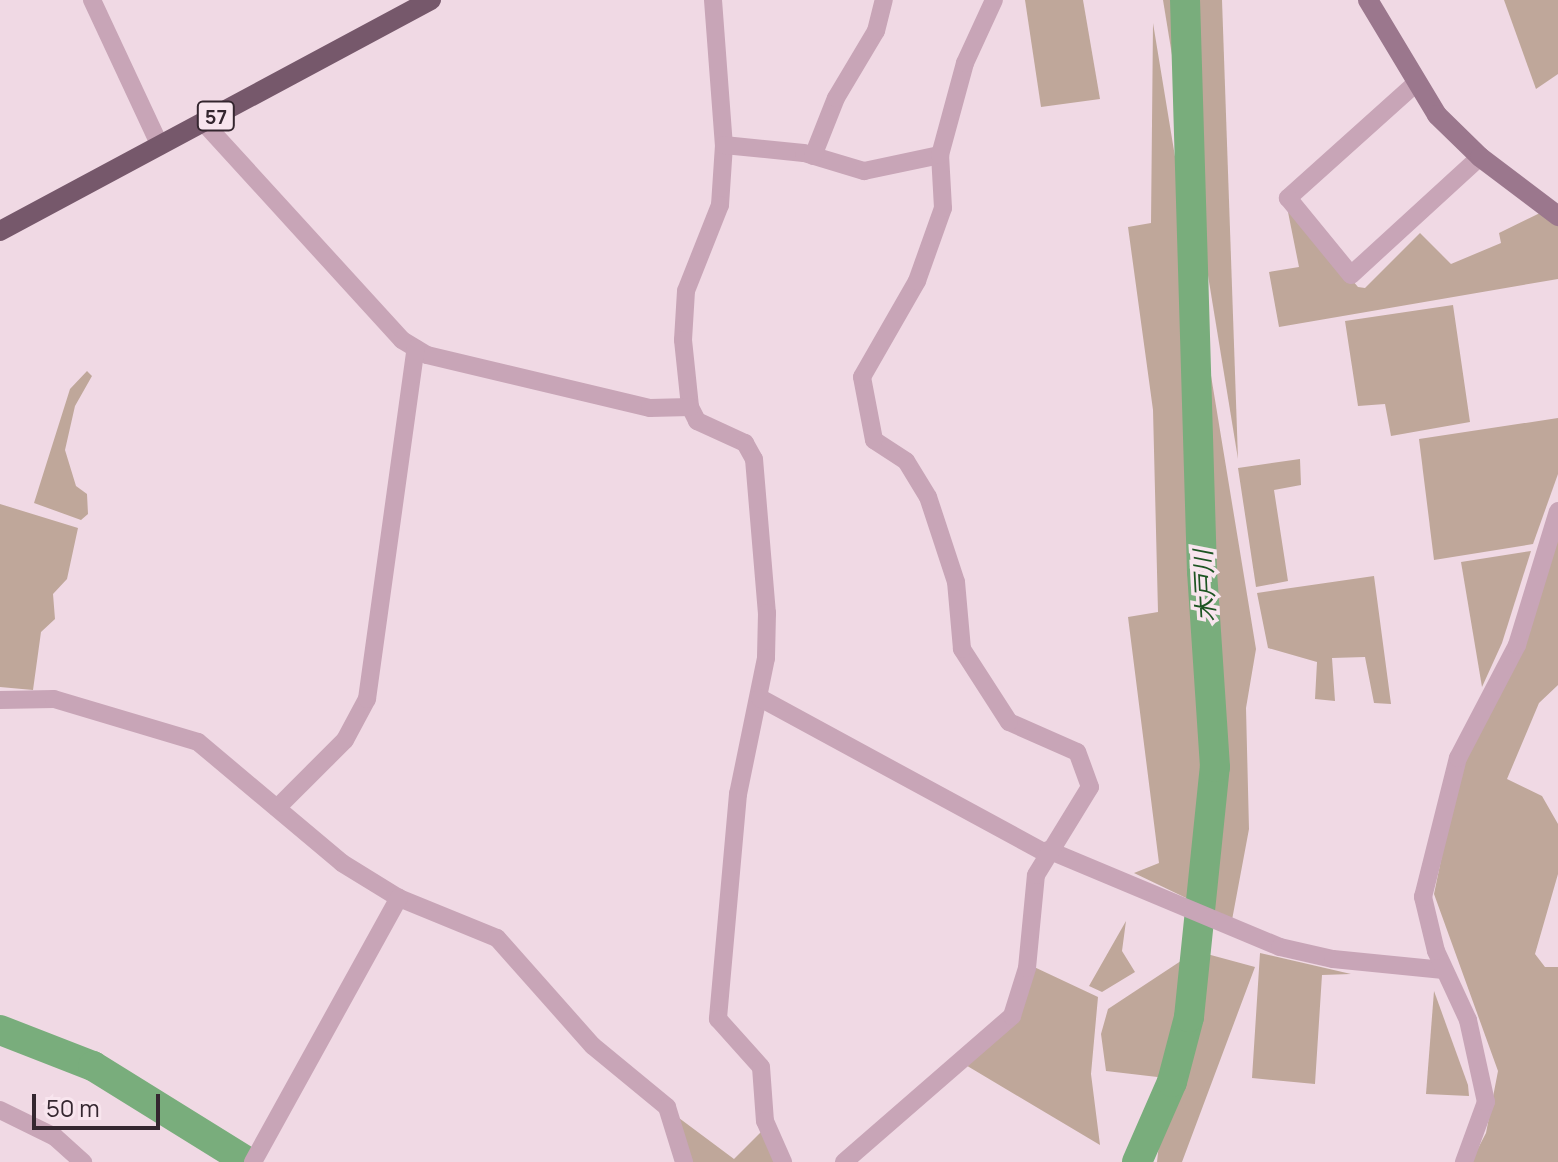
<!DOCTYPE html>
<meta charset="utf-8">
<style>
body{margin:0}
#map{position:relative;width:1558px;height:1162px;overflow:hidden;background:#f0d9e4;font-family:Manrope,"Noto Sans JP",sans-serif}
div>[style]{position:absolute}
.green>*{inset:0;background:#bfa79a}
.river>*{height:30px;margin:-15px;padding:0 15px;transform-origin:15px;border-radius:15px;background:#79ad7c}
.street>*{height:18px;margin:-9px;padding:0 9px;transform-origin:9px;border-radius:9px;background:#c8a5b7}
.secondary>*{height:20px;margin:-10px;padding:0 10px;transform-origin:10px;border-radius:10px;background:#9b778d}
.primary>*{height:20px;margin:-10px;padding:0 10px;transform-origin:10px;border-radius:10px;background:#76586b}
span{translate:-50% -50%;white-space:nowrap;text-align:center;line-height:1.15;-webkit-text-stroke:7px #f8e5ee;paint-order:stroke}
.shield-label span{padding:2px 6px;background:#f8e5ee;border:2px solid;border-radius:6px;-webkit-text-stroke-width:0}
.shield-label{font-size:20px;color:#34262f;font-weight:700}
.water-label{font-size:24px;color:#1d5422;font-style:italic}
.scale{position:absolute;left:32px;top:1094px;width:128px;height:36px;box-sizing:border-box;border:4px solid #34262f;border-top:0;padding-left:10px;font-size:24px;line-height:28px;white-space:nowrap;color:#34262f;-webkit-text-stroke:6px #f8e5ee;paint-order:stroke}
</style>
<div id="map">
<div class="green">
<div style="clip-path:polygon(1025px 0,1083px 0,1100px 99px,1041px 107px)"></div>
<div style="clip-path:polygon(1163px 0,1222px 0,1238px 459px)"></div>
<div style="clip-path:polygon(1504px 0,1558px 0,1558px 74px,1536px 89px)"></div>
<div style="clip-path:polygon(1153px 23px,1256px 649px,1246px 708px,1249px 829px,1232px 920px,1134px 873px,1159px 863px,1128px 617px,1158px 612px,1153px 410px,1128px 227px,1151px 223px)"></div>
<div style="clip-path:polygon(1286px 202px,1358px 287px,1365px 288px,1420px 233px,1451px 264px,1501px 243px,1499px 233px,1540px 213px,1558px 225px,1558px 279px,1279px 327px,1269px 272px,1299px 267px)"></div>
<div style="clip-path:polygon(1453px 305px,1470px 422px,1391px 436px,1385px 404px,1358px 406px,1345px 321px)"></div>
<div style="clip-path:polygon(87px 371px,92px 376px,75px 406px,65px 450px,76px 486px,87px 494px,88px 514px,81px 520px,34px 503px,70px 389px)"></div>
<div style="clip-path:polygon(1558px 418px,1558px 474px,1533px 544px,1434px 560px,1419px 439px)"></div>
<div style="clip-path:polygon(1300px 459px,1301px 485px,1274px 490px,1288px 581px,1256px 587px,1238px 468px)"></div>
<div style="clip-path:polygon(0 504px,78px 528px,67px 579px,53px 594px,55px 619px,41px 632px,33px 690px,0 687px)"></div>
<div style="clip-path:polygon(1558px 529px,1558px 685px,1539px 703px,1507px 779px,1542px 796px,1558px 824px,1558px 874px,1535px 954px,1545px 967px,1558px 967px,1558px 1162px,1471px 1162px,1486px 1133px,1498px 1071px,1434px 894px,1461px 763px,1530px 631px)"></div>
<div style="clip-path:polygon(1531px 551px,1502px 643px,1482px 687px,1461px 562px)"></div>
<div style="clip-path:polygon(1374px 576px,1391px 704px,1374px 703px,1365px 657px,1332px 658px,1335px 701px,1315px 699px,1317px 662px,1268px 648px,1257px 593px)"></div>
<div style="clip-path:polygon(1126px 921px,1122px 951px,1135px 972px,1102px 992px,1089px 986px)"></div>
<div style="clip-path:polygon(1196px 951px,1255px 967px,1182px 1162px,1157px 1162px,1166px 1078px,1106px 1071px,1101px 1034px,1108px 1009px)"></div>
<div style="clip-path:polygon(1260px 953px,1351px 974px,1322px 975px,1315px 1084px,1252px 1078px)"></div>
<div style="clip-path:polygon(1032px 966px,1098px 997px,1091px 1074px,1100px 1145px,964px 1064px,990px 1046px)"></div>
<div style="clip-path:polygon(1434px 991px,1468px 1085px,1469px 1096px,1426px 1094px)"></div>
<div style="clip-path:polygon(679px 1118px,734px 1159px,763px 1130px,776px 1162px,688px 1162px)"></div>
</div>
<div class="river">
<div style="left:0;top:1030px;width:100px;rotate:21.2deg"></div>
<div style="left:93px;top:1066px;width:182px;rotate:31.8deg"></div>
<div style="left:1137px;top:1162px;width:87px;rotate:-66.4deg"></div>
<div style="left:1172px;top:1082px;width:67px;rotate:-75.3deg"></div>
<div style="left:1189px;top:1017px;width:251px;rotate:-84.1deg"></div>
<div style="left:1215px;top:767px;width:195px;rotate:-93.8deg"></div>
<div style="left:1202px;top:572px;width:572px;rotate:-91.7deg"></div>
</div>
<div class="street">
<div style="left:92px;top:0;width:161px;rotate:65deg"></div>
<div style="left:713px;top:0;width:145px;rotate:85.7deg"></div>
<div style="left:724px;top:145px;width:60px;rotate:93.8deg"></div>
<div style="left:720px;top:205px;width:92px;rotate:111.6deg"></div>
<div style="left:686px;top:291px;width:49px;rotate:93.5deg"></div>
<div style="left:683px;top:340px;width:67px;rotate:84deg"></div>
<div style="left:690px;top:407px;width:16px;rotate:63deg"></div>
<div style="left:697px;top:421px;width:53px;rotate:24.6deg"></div>
<div style="left:745px;top:443px;width:18px;rotate:61deg"></div>
<div style="left:754px;top:459px;width:155px;rotate:85.2deg"></div>
<div style="left:767px;top:613px;width:45px;rotate:91.3deg"></div>
<div style="left:766px;top:658px;width:139px;rotate:101.6deg"></div>
<div style="left:738px;top:794px;width:226px;rotate:95.1deg"></div>
<div style="left:718px;top:1019px;width:64px;rotate:48.1deg"></div>
<div style="left:761px;top:1067px;width:54px;rotate:85.8deg"></div>
<div style="left:765px;top:1121px;width:45px;rotate:66.3deg"></div>
<div style="left:1415px;top:84px;width:171px;rotate:138.1deg"></div>
<div style="left:1288px;top:198px;width:99px;rotate:50.7deg"></div>
<div style="left:1351px;top:275px;width:175px;rotate:-42.5deg"></div>
<div style="left:204px;top:123px;width:294px;rotate:47.6deg"></div>
<div style="left:402px;top:340px;width:29px;rotate:31deg"></div>
<div style="left:427px;top:355px;width:229px;rotate:13.4deg"></div>
<div style="left:650px;top:408px;width:40px;rotate:-1.4deg"></div>
<div style="left:724px;top:145px;width:80px;rotate:5.7deg"></div>
<div style="left:804px;top:153px;width:63px;rotate:16.7deg"></div>
<div style="left:864px;top:171px;width:78px;rotate:-11.9deg"></div>
<div style="left:813px;top:156px;width:62px;rotate:-68.4deg"></div>
<div style="left:836px;top:98px;width:78px;rotate:-59.2deg"></div>
<div style="left:876px;top:31px;width:32px;rotate:-76deg"></div>
<div style="left:760px;top:698px;width:324px;rotate:28.5deg"></div>
<div style="left:0;top:700px;width:54px;rotate:-1.1deg"></div>
<div style="left:54px;top:699px;width:150px;rotate:16.6deg"></div>
<div style="left:198px;top:742px;width:188px;rotate:40deg"></div>
<div style="left:342px;top:863px;width:67px;rotate:31.6deg"></div>
<div style="left:399px;top:898px;width:106px;rotate:22.2deg"></div>
<div style="left:497px;top:938px;width:144px;rotate:48.4deg"></div>
<div style="left:593px;top:1046px;width:96px;rotate:39.5deg"></div>
<div style="left:667px;top:1107px;width:58px;rotate:72.8deg"></div>
<div style="left:277px;top:808px;width:96px;rotate:-45deg"></div>
<div style="left:345px;top:740px;width:47px;rotate:-61.8deg"></div>
<div style="left:367px;top:699px;width:354px;rotate:-82.1deg"></div>
<div style="left:1048px;top:850px;width:251px;rotate:22.7deg"></div>
<div style="left:1280px;top:947px;width:54px;rotate:12.8deg"></div>
<div style="left:1333px;top:959px;width:111px;rotate:5.7deg"></div>
<div style="left:0;top:1110px;width:61px;rotate:26.1deg"></div>
<div style="left:55px;top:1137px;width:38px;rotate:42deg"></div>
<div style="left:253px;top:1162px;width:302px;rotate:-61.1deg"></div>
<div style="left:844px;top:1162px;width:223px;rotate:-41deg"></div>
<div style="left:1012px;top:1016px;width:50px;rotate:-72.6deg"></div>
<div style="left:1027px;top:968px;width:93px;rotate:-84.5deg"></div>
<div style="left:1036px;top:875px;width:103px;rotate:-58.5deg"></div>
<div style="left:1090px;top:787px;width:37px;rotate:-110deg"></div>
<div style="left:1077px;top:752px;width:74px;rotate:-156.2deg"></div>
<div style="left:1009px;top:722px;width:87px;rotate:-122.8deg"></div>
<div style="left:962px;top:649px;width:67px;rotate:-95.1deg"></div>
<div style="left:956px;top:582px;width:89px;rotate:-108.2deg"></div>
<div style="left:928px;top:497px;width:42px;rotate:-121.4deg"></div>
<div style="left:906px;top:461px;width:38px;rotate:-147deg"></div>
<div style="left:874px;top:440px;width:64px;rotate:-100.8deg"></div>
<div style="left:862px;top:377px;width:111px;rotate:-60.2deg"></div>
<div style="left:917px;top:281px;width:77px;rotate:-70.4deg"></div>
<div style="left:943px;top:208px;width:53px;rotate:-93.2deg"></div>
<div style="left:940px;top:155px;width:95px;rotate:-74.8deg"></div>
<div style="left:965px;top:63px;width:69px;rotate:-65.3deg"></div>
<div style="left:1464px;top:1162px;width:64px;rotate:-69.9deg"></div>
<div style="left:1486px;top:1102px;width:84px;rotate:-102.4deg"></div>
<div style="left:1468px;top:1020px;width:76px;rotate:-114.9deg"></div>
<div style="left:1436px;top:951px;width:56px;rotate:-103.5deg"></div>
<div style="left:1423px;top:897px;width:143px;rotate:-75.9deg"></div>
<div style="left:1458px;top:758px;width:127px;rotate:-62.4deg"></div>
<div style="left:1517px;top:645px;width:140px;rotate:-73deg"></div>
</div>
<div class="secondary">
<div style="left:1368px;top:0;width:134px;rotate:59deg"></div>
<div style="left:1437px;top:115px;width:60px;rotate:44.3deg"></div>
<div style="left:1480px;top:157px;width:98px;rotate:37.1deg"></div>
</div>
<div class="primary">
<div style="left:0;top:231px;width:489px;rotate:-28.2deg"></div>
</div>
<div class="shield-label">
<span style="left:216px;top:116px">57</span>
</div>
<div class="water-label">
<span style="left:1204px;top:586px;rotate:-93deg">木戸川</span>
</div>
<div class="scale">50 m</div>
</div>
